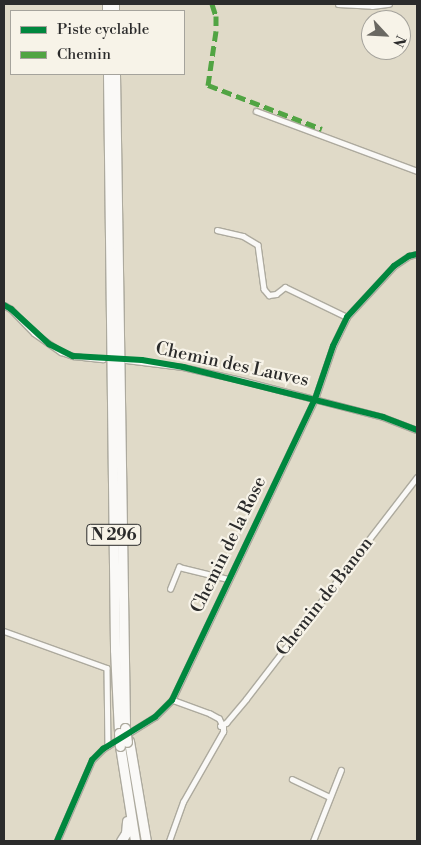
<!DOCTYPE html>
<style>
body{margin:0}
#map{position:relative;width:421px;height:845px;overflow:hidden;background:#e0dac8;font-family:"Libre Bodoni",serif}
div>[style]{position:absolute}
.roads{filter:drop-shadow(1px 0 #adaa9e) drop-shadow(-1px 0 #adaa9e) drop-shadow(0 1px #adaa9e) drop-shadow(0 -1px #adaa9e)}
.street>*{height:4.5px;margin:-2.25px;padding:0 2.25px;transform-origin:2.25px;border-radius:2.25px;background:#faf9f7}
.highway>*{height:9px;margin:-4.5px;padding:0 4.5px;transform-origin:4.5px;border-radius:4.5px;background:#faf9f7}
.bridges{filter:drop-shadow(1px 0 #adaa9e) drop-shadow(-1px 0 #adaa9e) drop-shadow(0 1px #adaa9e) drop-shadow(0 -1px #adaa9e)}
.highway-bridge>*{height:9px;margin:-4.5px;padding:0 4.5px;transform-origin:4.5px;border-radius:4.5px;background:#faf9f7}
.quiet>*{height:5px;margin-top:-2.5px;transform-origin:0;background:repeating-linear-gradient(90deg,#51a443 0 10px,transparent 0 15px)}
.cycleway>*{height:6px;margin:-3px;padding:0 3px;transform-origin:3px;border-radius:3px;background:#00873e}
span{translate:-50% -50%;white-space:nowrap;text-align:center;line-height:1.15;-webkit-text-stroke:4.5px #f7f3e8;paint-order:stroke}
.shield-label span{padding:1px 4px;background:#f7f3e8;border:1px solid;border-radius:4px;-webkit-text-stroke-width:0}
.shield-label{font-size:16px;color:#2b2b2b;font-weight:700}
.street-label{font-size:18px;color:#2b2b2b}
.frame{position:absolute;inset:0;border:5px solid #2b2b2b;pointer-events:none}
.legend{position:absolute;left:10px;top:10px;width:175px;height:65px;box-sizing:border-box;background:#f7f3e8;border:1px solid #a5a39c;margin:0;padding:6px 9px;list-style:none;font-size:15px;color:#2b2b2b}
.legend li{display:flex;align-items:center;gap:10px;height:25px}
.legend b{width:25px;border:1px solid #a5a39c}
.north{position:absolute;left:361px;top:10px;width:50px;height:50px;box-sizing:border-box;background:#f7f3e8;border:1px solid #a5a39c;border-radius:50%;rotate:115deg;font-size:14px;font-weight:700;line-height:20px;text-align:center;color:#2b2b2b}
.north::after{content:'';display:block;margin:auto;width:18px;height:22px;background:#6a6862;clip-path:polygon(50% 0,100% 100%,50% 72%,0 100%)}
</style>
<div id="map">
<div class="roads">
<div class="street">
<div style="left:338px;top:4px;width:34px;rotate:3deg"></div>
<div style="left:372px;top:6px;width:17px;rotate:-7deg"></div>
<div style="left:256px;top:111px;width:172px;rotate:20.4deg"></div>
<div style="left:217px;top:230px;width:27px;rotate:13deg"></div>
<div style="left:243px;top:236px;width:17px;rotate:31deg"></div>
<div style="left:258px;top:245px;width:44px;rotate:82.2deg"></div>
<div style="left:264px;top:289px;width:8px;rotate:50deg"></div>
<div style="left:269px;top:295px;width:7px;rotate:-8deg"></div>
<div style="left:276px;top:294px;width:11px;rotate:-38deg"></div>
<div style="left:285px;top:287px;width:69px;rotate:25.8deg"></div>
<div style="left:4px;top:305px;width:8px;rotate:30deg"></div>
<div style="left:11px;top:309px;width:33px;rotate:46deg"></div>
<div style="left:34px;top:333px;width:33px;rotate:35deg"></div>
<div style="left:61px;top:352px;width:13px;rotate:18deg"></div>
<div style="left:73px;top:356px;width:30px;rotate:6deg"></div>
<div style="left:126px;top:360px;width:57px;rotate:7deg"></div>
<div style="left:183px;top:367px;width:59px;rotate:12.6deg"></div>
<div style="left:241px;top:380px;width:147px;rotate:14.6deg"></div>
<div style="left:383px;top:417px;width:36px;rotate:21deg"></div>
<div style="left:170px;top:589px;width:24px;rotate:-68deg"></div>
<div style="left:179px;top:567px;width:50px;rotate:13.8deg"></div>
<div style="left:4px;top:631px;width:109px;rotate:19.8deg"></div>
<div style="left:107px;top:668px;width:78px;rotate:89.3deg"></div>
<div style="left:220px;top:726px;width:7px;rotate:-27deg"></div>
<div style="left:226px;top:723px;width:31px;rotate:-50deg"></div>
<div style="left:246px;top:699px;width:280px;rotate:-52.4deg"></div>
<div style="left:126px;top:735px;width:34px;rotate:-32deg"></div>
<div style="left:155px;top:717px;width:24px;rotate:-45deg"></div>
<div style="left:172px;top:700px;width:333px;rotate:-64.6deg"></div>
<div style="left:315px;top:399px;width:56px;rotate:-71.2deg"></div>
<div style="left:333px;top:346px;width:32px;rotate:-64deg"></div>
<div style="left:347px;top:317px;width:69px;rotate:-47.3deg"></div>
<div style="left:394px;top:266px;width:18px;rotate:-34deg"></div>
<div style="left:409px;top:256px;width:8px;rotate:-14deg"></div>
<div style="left:292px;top:779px;width:42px;rotate:25.3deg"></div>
<div style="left:57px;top:841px;width:88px;rotate:-66.6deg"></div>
<div style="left:92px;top:760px;width:16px;rotate:-45deg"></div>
<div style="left:103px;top:749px;width:19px;rotate:-32deg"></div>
<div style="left:169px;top:841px;width:41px;rotate:-70.3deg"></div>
<div style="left:183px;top:802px;width:81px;rotate:-60.3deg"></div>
<div style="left:223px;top:732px;width:5px;rotate:-90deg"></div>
<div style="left:223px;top:727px;width:9px;rotate:-117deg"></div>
<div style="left:219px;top:719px;width:10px;rotate:-151deg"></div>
<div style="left:210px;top:714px;width:40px;rotate:-159.8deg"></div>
<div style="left:313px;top:841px;width:76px;rotate:-68.5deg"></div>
</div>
<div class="highway">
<div style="left:107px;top:4px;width:7px;rotate:90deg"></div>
<div style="left:114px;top:4px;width:7px;rotate:90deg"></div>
<div style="left:108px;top:74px;width:576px;rotate:89.3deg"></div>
<div style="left:115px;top:650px;width:83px;rotate:87.2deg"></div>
<div style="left:115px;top:74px;width:654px;rotate:89.12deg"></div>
<div style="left:129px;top:741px;width:101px;rotate:80.4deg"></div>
<div style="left:120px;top:746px;width:96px;rotate:81deg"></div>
<div style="left:121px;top:841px;width:9px;rotate:-58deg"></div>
<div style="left:126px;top:833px;width:12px;rotate:-85deg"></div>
</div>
</div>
<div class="bridges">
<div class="highway-bridge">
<div style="left:125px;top:728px;width:14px;rotate:82deg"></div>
<div style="left:119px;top:733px;width:13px;rotate:86deg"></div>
</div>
</div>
<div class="quiet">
<div style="left:212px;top:4px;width:13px;rotate:72deg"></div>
<div style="left:216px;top:16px;width:15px;rotate:90deg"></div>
<div style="left:216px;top:31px;width:55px;rotate:98.4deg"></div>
<div style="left:208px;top:85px;width:122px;rotate:21.1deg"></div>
</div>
<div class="cycleway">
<div style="left:4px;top:305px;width:8px;rotate:30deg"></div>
<div style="left:11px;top:309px;width:52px;rotate:42.6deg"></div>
<div style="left:49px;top:344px;width:27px;rotate:27deg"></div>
<div style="left:73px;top:356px;width:69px;rotate:3.3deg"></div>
<div style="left:142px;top:360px;width:42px;rotate:9.7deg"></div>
<div style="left:183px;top:367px;width:206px;rotate:14deg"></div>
<div style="left:383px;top:417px;width:36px;rotate:21deg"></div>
<div style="left:57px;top:841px;width:88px;rotate:-66.6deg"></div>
<div style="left:92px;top:760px;width:16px;rotate:-45deg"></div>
<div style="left:103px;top:749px;width:61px;rotate:-31.6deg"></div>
<div style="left:155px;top:717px;width:24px;rotate:-45deg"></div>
<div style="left:172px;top:700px;width:333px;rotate:-64.6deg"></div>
<div style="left:315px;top:399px;width:56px;rotate:-71.2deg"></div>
<div style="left:333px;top:346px;width:32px;rotate:-64deg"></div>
<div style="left:347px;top:317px;width:69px;rotate:-47.3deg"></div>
<div style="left:394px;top:266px;width:18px;rotate:-34deg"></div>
<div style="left:409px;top:256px;width:8px;rotate:-14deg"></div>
</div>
<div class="shield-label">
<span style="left:114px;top:535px">N 296</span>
</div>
<div class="street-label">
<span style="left:232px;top:365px;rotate:12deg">Chemin des Lauves</span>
<span style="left:229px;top:545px;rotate:-64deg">Chemin de la Rose</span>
<span style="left:325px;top:597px;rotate:-52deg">Chemin de Banon</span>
</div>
<div class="frame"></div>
<ul class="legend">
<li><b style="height:6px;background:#00873e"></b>Piste cyclable</li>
<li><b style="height:6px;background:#51a443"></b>Chemin</li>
</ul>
<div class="north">N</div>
</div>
